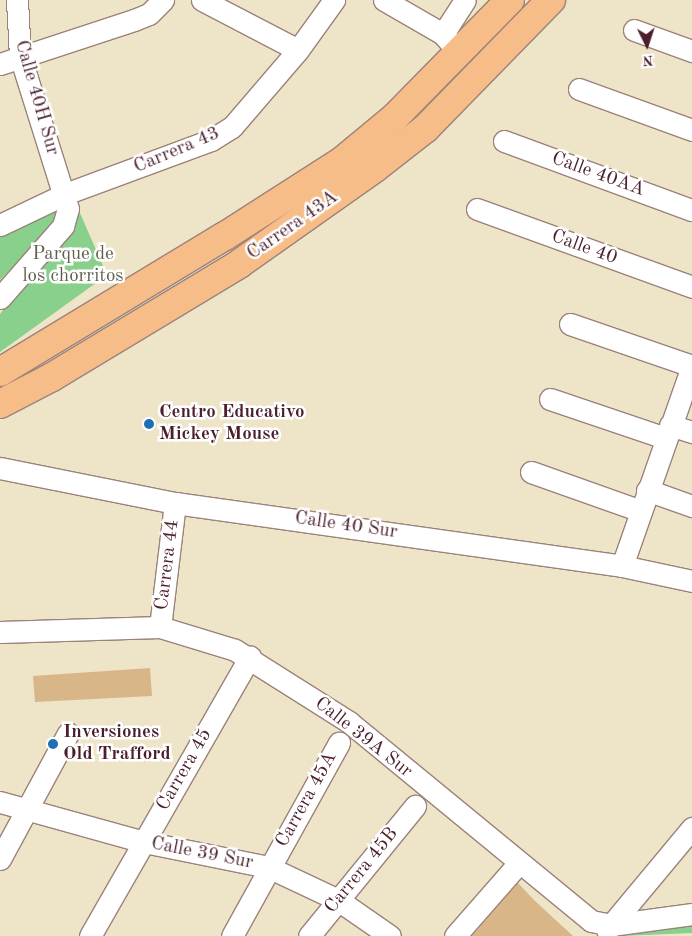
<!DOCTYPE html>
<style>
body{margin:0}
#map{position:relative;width:692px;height:936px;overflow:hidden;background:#eee4c8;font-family:"Old Standard TT",serif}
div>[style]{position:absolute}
.green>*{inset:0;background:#88d08b}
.building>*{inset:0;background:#d9b688}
.roads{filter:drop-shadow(1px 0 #9c827a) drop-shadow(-1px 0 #9c827a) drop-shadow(0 1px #9c827a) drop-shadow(0 -1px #9c827a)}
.minor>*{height:21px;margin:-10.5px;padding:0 10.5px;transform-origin:10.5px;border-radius:10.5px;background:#fff}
.major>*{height:28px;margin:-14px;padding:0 14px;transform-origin:14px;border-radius:14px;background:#f7bd88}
.dots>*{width:14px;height:14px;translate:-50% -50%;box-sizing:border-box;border:2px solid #fff;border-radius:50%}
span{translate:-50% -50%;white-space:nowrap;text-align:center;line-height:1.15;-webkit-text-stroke:5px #fff;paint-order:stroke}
.street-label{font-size:19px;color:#4a1f2b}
.park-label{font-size:19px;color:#605d4d}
.poi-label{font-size:19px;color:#4a1f2b;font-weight:700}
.left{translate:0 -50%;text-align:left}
.north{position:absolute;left:622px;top:20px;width:50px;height:50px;-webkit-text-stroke:4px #fff;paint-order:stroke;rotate:176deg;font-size:14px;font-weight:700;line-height:20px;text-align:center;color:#4a1f2b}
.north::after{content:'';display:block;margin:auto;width:18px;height:22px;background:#4a1f2b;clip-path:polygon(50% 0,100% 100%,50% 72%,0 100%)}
</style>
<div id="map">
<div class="green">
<div style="clip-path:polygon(53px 205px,60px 218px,0 280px,0 234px)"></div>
<div style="clip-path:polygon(80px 213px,107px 275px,0 352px,0 314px)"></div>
<div style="clip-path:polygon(692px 915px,692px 933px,620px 936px,624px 925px)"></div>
</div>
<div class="building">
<div style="clip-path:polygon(150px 668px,152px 696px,35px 702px,33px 676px)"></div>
<div style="clip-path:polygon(518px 883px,534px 900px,573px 936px,472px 936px)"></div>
</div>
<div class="roads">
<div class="minor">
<div style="left:202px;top:0;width:108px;rotate:27.5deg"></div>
<div style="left:384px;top:0;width:68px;rotate:30deg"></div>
<div style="left:443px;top:34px;width:25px;rotate:50deg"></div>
<div style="left:634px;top:30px;width:62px;rotate:19.9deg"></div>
<div style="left:443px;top:34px;width:40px;rotate:-57.1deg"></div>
<div style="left:0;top:64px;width:141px;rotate:-18.2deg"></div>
<div style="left:134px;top:20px;width:16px;rotate:-22deg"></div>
<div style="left:149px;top:14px;width:20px;rotate:-45deg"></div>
<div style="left:579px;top:89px;width:120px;rotate:19.9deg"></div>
<div style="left:504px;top:141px;width:200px;rotate:20.2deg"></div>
<div style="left:477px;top:209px;width:229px;rotate:19.9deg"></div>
<div style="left:0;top:225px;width:72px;rotate:-25.5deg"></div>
<div style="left:65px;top:194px;width:156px;rotate:-20.3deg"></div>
<div style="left:211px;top:140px;width:25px;rotate:-32deg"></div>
<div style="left:232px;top:127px;width:101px;rotate:-49.4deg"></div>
<div style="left:298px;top:50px;width:62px;rotate:-54.2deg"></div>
<div style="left:0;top:298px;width:96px;rotate:-48.8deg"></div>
<div style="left:63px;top:226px;width:18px;rotate:-74deg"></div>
<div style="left:68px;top:209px;width:160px;rotate:-107.4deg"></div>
<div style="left:20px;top:56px;width:56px;rotate:-93.1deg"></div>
<div style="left:570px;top:324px;width:129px;rotate:19deg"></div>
<div style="left:550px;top:399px;width:121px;rotate:18.7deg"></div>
<div style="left:670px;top:425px;width:23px;rotate:18deg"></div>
<div style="left:0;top:468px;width:178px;rotate:11.3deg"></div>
<div style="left:175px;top:503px;width:451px;rotate:8deg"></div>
<div style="left:622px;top:566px;width:72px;rotate:12.1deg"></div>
<div style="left:531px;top:472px;width:117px;rotate:19.5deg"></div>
<div style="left:647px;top:490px;width:48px;rotate:19.6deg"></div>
<div style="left:622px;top:566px;width:212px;rotate:-70.7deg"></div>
<div style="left:160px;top:627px;width:125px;rotate:-83.1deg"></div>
<div style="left:0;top:632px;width:160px;rotate:-1.8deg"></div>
<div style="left:160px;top:627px;width:78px;rotate:17deg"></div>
<div style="left:235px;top:650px;width:135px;rotate:32.3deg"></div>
<div style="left:349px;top:722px;width:313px;rotate:39.4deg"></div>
<div style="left:591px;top:921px;width:20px;rotate:11deg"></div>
<div style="left:611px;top:925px;width:82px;rotate:-7.7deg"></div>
<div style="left:0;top:802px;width:149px;rotate:15.5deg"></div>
<div style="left:144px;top:842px;width:126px;rotate:11.4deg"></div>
<div style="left:268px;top:867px;width:77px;rotate:25.2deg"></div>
<div style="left:338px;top:900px;width:63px;rotate:34.7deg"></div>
<div style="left:0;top:859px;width:143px;rotate:-61.6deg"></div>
<div style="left:607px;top:930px;width:133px;rotate:-50.2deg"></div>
<div style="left:90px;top:936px;width:322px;rotate:-60.2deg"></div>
<div style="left:232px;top:936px;width:221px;rotate:-61deg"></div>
<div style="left:309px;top:936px;width:168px;rotate:-50.8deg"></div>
<div style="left:455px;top:936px;width:96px;rotate:-48.8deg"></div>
</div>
<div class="major">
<div style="left:0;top:372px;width:263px;rotate:-31.2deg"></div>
<div style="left:225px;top:236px;width:139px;rotate:-32.7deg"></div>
<div style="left:342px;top:161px;width:69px;rotate:-39.7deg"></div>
<div style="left:395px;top:117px;width:164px;rotate:-45.5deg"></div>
<div style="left:0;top:404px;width:59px;rotate:-27.4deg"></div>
<div style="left:52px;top:377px;width:218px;rotate:-31.1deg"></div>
<div style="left:239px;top:264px;width:166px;rotate:-35.2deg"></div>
<div style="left:375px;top:168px;width:65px;rotate:-38.1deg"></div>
<div style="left:426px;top:128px;width:179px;rotate:-45.7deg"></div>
</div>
</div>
<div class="dots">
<div style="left:149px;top:424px;background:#1f6fb2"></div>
<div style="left:53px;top:744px;background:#1f6fb2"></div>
</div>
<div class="street-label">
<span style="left:36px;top:98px;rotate:74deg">Calle 40H Sur</span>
<span style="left:177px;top:151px;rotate:-23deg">Carrera 43</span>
<span style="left:598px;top:175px;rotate:20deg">Calle 40AA</span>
<span style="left:293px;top:226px;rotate:-35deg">Carrera 43A</span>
<span style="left:584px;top:248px;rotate:20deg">Calle 40</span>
<span style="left:346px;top:526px;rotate:8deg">Calle 40 Sur</span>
<span style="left:168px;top:565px;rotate:-83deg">Carrera 44</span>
<span style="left:363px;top:738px;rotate:38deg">Calle 39A Sur</span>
<span style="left:185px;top:770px;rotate:-60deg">Carrera 45</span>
<span style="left:307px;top:800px;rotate:-61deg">Carrera 45A</span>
<span style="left:202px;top:854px;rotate:11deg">Calle 39 Sur</span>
<span style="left:362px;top:871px;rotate:-51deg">Carrera 45B</span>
</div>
<div class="park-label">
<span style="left:73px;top:266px">Parque de<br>los chorritos</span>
</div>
<div class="poi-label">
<span class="left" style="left:159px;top:424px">Centro Educativo<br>Mickey Mouse</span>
<span class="left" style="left:63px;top:744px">Inversiones<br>Old Trafford</span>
</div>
<div class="north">N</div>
</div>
